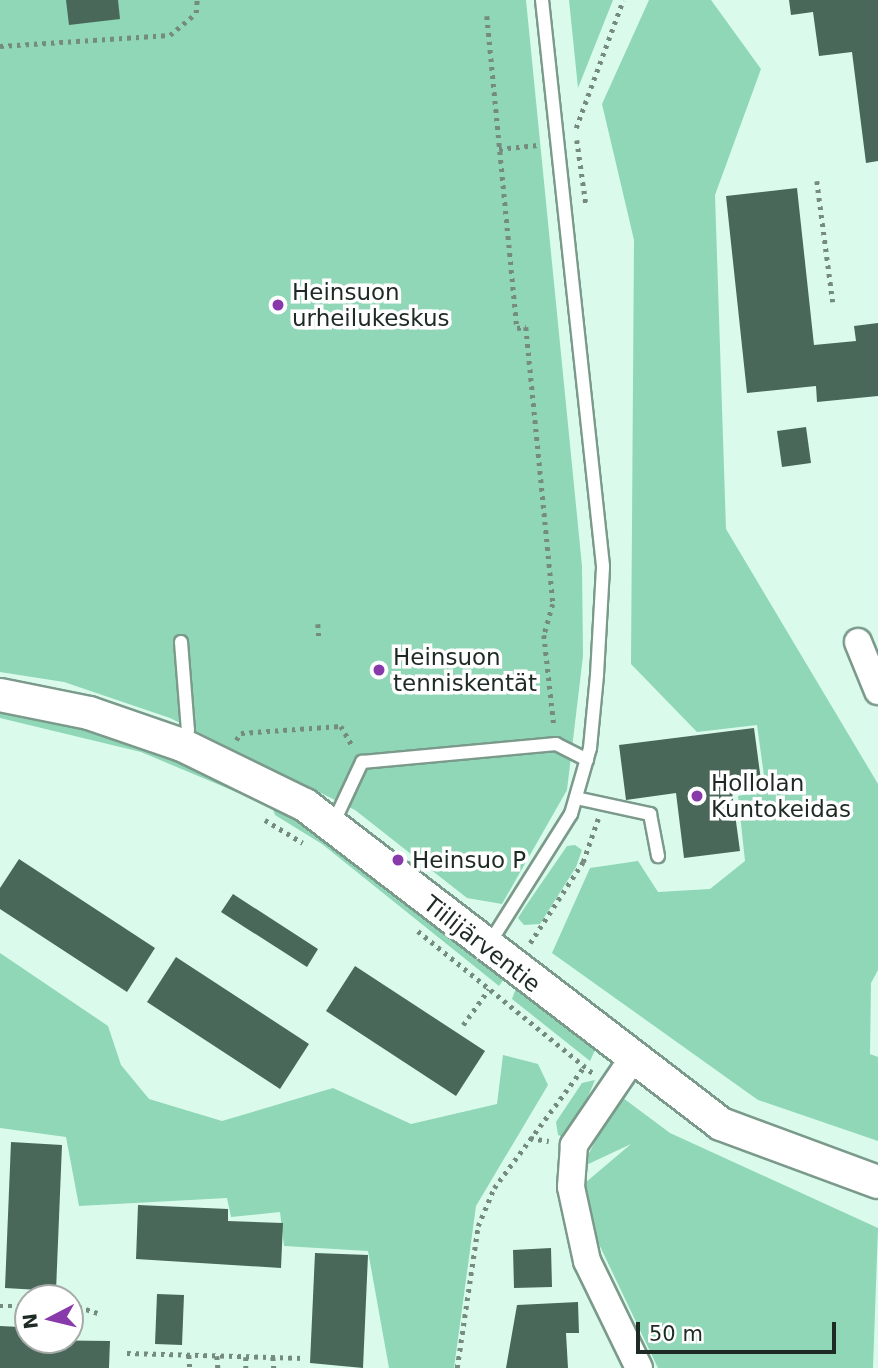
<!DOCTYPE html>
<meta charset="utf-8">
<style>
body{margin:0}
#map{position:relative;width:878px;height:1368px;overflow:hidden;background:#dafbeb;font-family:"DejaVu Sans",sans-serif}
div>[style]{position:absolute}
.green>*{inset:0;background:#8fd7b6}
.building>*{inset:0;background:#4a685a}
.path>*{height:4.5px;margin-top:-2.25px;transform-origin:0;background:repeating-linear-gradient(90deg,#758b80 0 3.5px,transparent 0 8.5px)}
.roads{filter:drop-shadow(2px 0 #7b9a8b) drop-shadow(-2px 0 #7b9a8b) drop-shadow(0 2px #7b9a8b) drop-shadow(0 -2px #7b9a8b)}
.service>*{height:12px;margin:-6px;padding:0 6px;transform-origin:6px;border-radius:6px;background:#fff}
.minor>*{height:26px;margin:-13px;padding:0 13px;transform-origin:13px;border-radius:13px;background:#fff}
.tertiary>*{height:32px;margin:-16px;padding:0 16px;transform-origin:16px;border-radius:16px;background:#fff}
.dots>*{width:19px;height:19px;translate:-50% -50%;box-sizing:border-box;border:4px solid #fff;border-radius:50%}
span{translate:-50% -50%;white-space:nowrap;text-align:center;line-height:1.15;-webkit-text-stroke:7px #fff;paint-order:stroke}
.poi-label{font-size:23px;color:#1e2a24}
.left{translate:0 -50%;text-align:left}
.street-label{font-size:23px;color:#1e2a24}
.north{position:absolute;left:14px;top:1284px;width:70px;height:70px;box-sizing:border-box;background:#fff;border:2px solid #a5aaa7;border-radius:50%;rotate:263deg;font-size:19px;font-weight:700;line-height:28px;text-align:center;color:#1e2a24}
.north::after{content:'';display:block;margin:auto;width:24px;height:32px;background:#883aab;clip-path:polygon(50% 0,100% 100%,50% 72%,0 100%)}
.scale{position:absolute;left:636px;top:1322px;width:200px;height:32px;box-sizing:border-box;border:4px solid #1e2a24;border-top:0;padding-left:9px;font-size:21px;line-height:24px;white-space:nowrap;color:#1e2a24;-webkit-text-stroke:5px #fff;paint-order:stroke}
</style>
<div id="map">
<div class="green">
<div style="clip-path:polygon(0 0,526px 0,582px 566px,583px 656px,567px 790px,502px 904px,467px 898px,355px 810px,170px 718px,64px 682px,0 672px)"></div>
<div style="clip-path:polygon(569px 0,613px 0,578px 88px)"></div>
<div style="clip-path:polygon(649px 0,711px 0,761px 69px,715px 195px,726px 529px,878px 784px,878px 970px,871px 983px,870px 1054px,878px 1057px,878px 1141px,758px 1100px,552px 953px,590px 868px,638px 861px,658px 892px,710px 889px,745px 861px,738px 796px,766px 790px,757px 725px,697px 732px,631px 664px,634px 240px,602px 104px)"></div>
<div style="clip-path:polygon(0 708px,153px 746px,240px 787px,241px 794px,141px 752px,0 718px)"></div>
<div style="clip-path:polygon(272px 806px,338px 845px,504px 979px,499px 986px,322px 844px,275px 815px)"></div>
<div style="clip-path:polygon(575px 845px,582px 850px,576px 867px,540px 924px,524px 925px,518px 918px,525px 907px,567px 846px)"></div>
<div style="clip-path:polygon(0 953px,108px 1026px,121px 1065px,149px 1099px,222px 1121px,333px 1088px,411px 1124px,497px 1104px,503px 1055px,538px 1064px,548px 1085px,476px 1206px,454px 1368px,389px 1368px,368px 1251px,284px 1246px,280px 1212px,231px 1217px,227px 1198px,79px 1206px,66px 1137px,0 1128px)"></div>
<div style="clip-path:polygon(516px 988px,595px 1050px,590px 1061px,512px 999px)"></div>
<div style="clip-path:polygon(595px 1080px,579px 1118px,564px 1137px,558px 1135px,556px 1122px,582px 1083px)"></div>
<div style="clip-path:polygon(619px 1095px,670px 1133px,878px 1228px,873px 1368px,658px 1368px,587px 1219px,585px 1183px,631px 1144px,582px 1167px)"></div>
</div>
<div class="building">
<div style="clip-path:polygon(66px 0,118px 0,120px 19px,69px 25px)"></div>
<div style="clip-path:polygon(789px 0,878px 0,878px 161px,866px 163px,852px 52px,819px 56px,813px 12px,791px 15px)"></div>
<div style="clip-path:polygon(797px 188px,814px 345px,856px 341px,854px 326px,878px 323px,878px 396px,817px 402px,816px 386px,747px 393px,726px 196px)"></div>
<div style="clip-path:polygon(806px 427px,811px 463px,782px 467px,777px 431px)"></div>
<div style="clip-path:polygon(754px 728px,762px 788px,732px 792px,740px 851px,684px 858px,676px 793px,626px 800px,619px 745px)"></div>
<div style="clip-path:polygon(19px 859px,155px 948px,127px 992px,0 909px,0 888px)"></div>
<div style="clip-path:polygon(233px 894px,318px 949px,307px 967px,221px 912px)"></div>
<div style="clip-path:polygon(176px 957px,309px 1044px,280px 1089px,147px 1002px)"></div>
<div style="clip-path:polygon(355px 966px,485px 1051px,456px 1096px,326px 1011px)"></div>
<div style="clip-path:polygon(11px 1142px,62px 1145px,56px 1291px,5px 1288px)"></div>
<div style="clip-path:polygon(138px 1205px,228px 1209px,228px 1221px,283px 1223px,281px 1268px,136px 1259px)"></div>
<div style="clip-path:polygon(551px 1248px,552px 1287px,514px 1288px,513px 1250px)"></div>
<div style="clip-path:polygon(315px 1253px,368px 1255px,363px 1368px,310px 1363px)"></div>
<div style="clip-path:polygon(157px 1294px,184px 1295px,182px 1345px,155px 1344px)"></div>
<div style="clip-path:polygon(578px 1302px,579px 1333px,566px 1333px,568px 1368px,506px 1368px,517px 1305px)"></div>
<div style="clip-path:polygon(0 1326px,20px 1327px,20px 1337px,28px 1340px,110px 1341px,109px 1368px,0 1368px)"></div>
</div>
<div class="path">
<div style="left:487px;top:16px;width:313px;rotate:84.5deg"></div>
<div style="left:517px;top:328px;width:9px;rotate:-6deg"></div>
<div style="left:526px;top:327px;width:278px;rotate:84.4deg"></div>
<div style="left:553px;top:604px;width:32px;rotate:106deg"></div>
<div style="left:544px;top:635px;width:92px;rotate:83.7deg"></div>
<div style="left:0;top:46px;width:170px;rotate:-3.7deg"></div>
<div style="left:170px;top:35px;width:34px;rotate:-40deg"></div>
<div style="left:196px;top:13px;width:13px;rotate:-86deg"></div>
<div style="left:576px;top:128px;width:136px;rotate:-69.8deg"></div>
<div style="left:577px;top:140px;width:65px;rotate:82deg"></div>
<div style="left:499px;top:149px;width:39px;rotate:-6deg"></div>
<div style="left:817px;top:181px;width:122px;rotate:82.5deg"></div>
<div style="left:318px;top:624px;width:14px;rotate:86deg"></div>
<div style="left:236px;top:740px;width:9px;rotate:-54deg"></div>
<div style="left:241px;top:733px;width:100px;rotate:-4deg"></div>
<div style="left:341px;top:726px;width:24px;rotate:60deg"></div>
<div style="left:265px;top:820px;width:44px;rotate:31.2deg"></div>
<div style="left:418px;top:931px;width:225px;rotate:39.1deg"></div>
<div style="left:530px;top:943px;width:97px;rotate:-56.8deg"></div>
<div style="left:583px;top:862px;width:46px;rotate:-70.8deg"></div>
<div style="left:463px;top:1025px;width:44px;rotate:-54.2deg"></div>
<div style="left:530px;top:1138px;width:19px;rotate:9deg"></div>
<div style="left:70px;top:1304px;width:29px;rotate:18deg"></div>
<div style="left:0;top:1306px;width:28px"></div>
<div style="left:127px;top:1353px;width:177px;rotate:1.6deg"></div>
<div style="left:189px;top:1355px;width:13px;rotate:86deg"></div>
<div style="left:217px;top:1356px;width:12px;rotate:85deg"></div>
<div style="left:246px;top:1357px;width:11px;rotate:90deg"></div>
<div style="left:273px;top:1357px;width:11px;rotate:85deg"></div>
<div style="left:457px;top:1368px;width:144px;rotate:-81.6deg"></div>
<div style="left:478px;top:1226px;width:41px;rotate:-67.2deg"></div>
<div style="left:494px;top:1188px;width:149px;rotate:-53.4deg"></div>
</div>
<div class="roads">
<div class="service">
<div style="left:181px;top:642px;width:88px;rotate:85.5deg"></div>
<div style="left:188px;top:730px;width:16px;rotate:112deg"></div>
<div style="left:576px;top:798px;width:76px;rotate:12.2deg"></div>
<div style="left:650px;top:814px;width:43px;rotate:79.2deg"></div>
<div style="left:332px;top:826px;width:71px;rotate:-64.9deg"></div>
<div style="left:362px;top:762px;width:195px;rotate:-5.3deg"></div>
<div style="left:556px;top:744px;width:35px;rotate:27deg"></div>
<div style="left:489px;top:944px;width:154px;rotate:-57.8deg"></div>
<div style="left:571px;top:814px;width:69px;rotate:-73.9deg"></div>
<div style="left:590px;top:748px;width:73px;rotate:-84.5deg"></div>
<div style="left:597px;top:675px;width:109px;rotate:-86.8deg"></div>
<div style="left:603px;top:566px;width:569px;rotate:-96.15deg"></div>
</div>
<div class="minor">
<div style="left:858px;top:642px;width:53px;rotate:67.8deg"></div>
<div style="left:631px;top:1061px;width:102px;rotate:124.2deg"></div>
<div style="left:574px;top:1145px;width:42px;rotate:94.1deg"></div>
<div style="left:571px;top:1187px;width:76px;rotate:77.8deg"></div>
<div style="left:587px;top:1261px;width:119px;rotate:64.1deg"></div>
</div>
<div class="tertiary">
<div style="left:0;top:695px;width:91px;rotate:11.4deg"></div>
<div style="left:89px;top:713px;width:98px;rotate:19deg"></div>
<div style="left:182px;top:745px;width:137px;rotate:26deg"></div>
<div style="left:305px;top:805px;width:524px;rotate:37.48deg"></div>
<div style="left:721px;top:1124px;width:167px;rotate:20.3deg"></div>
</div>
</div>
<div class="dots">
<div style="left:278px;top:305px;background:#883aab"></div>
<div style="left:379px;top:670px;background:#883aab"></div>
<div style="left:697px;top:796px;background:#883aab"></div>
<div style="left:398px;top:860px;background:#883aab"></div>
</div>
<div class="poi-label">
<span class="left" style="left:292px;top:305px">Heinsuon<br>urheilukeskus</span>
<span class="left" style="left:393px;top:670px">Heinsuon<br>tenniskentät</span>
<span class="left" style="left:711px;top:796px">Hollolan<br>Kuntokeidas</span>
<span class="left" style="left:412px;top:860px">Heinsuo P</span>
</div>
<div class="street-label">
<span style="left:482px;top:944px;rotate:38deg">Tiilijärventie</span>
</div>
<div class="north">N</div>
<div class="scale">50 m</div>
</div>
